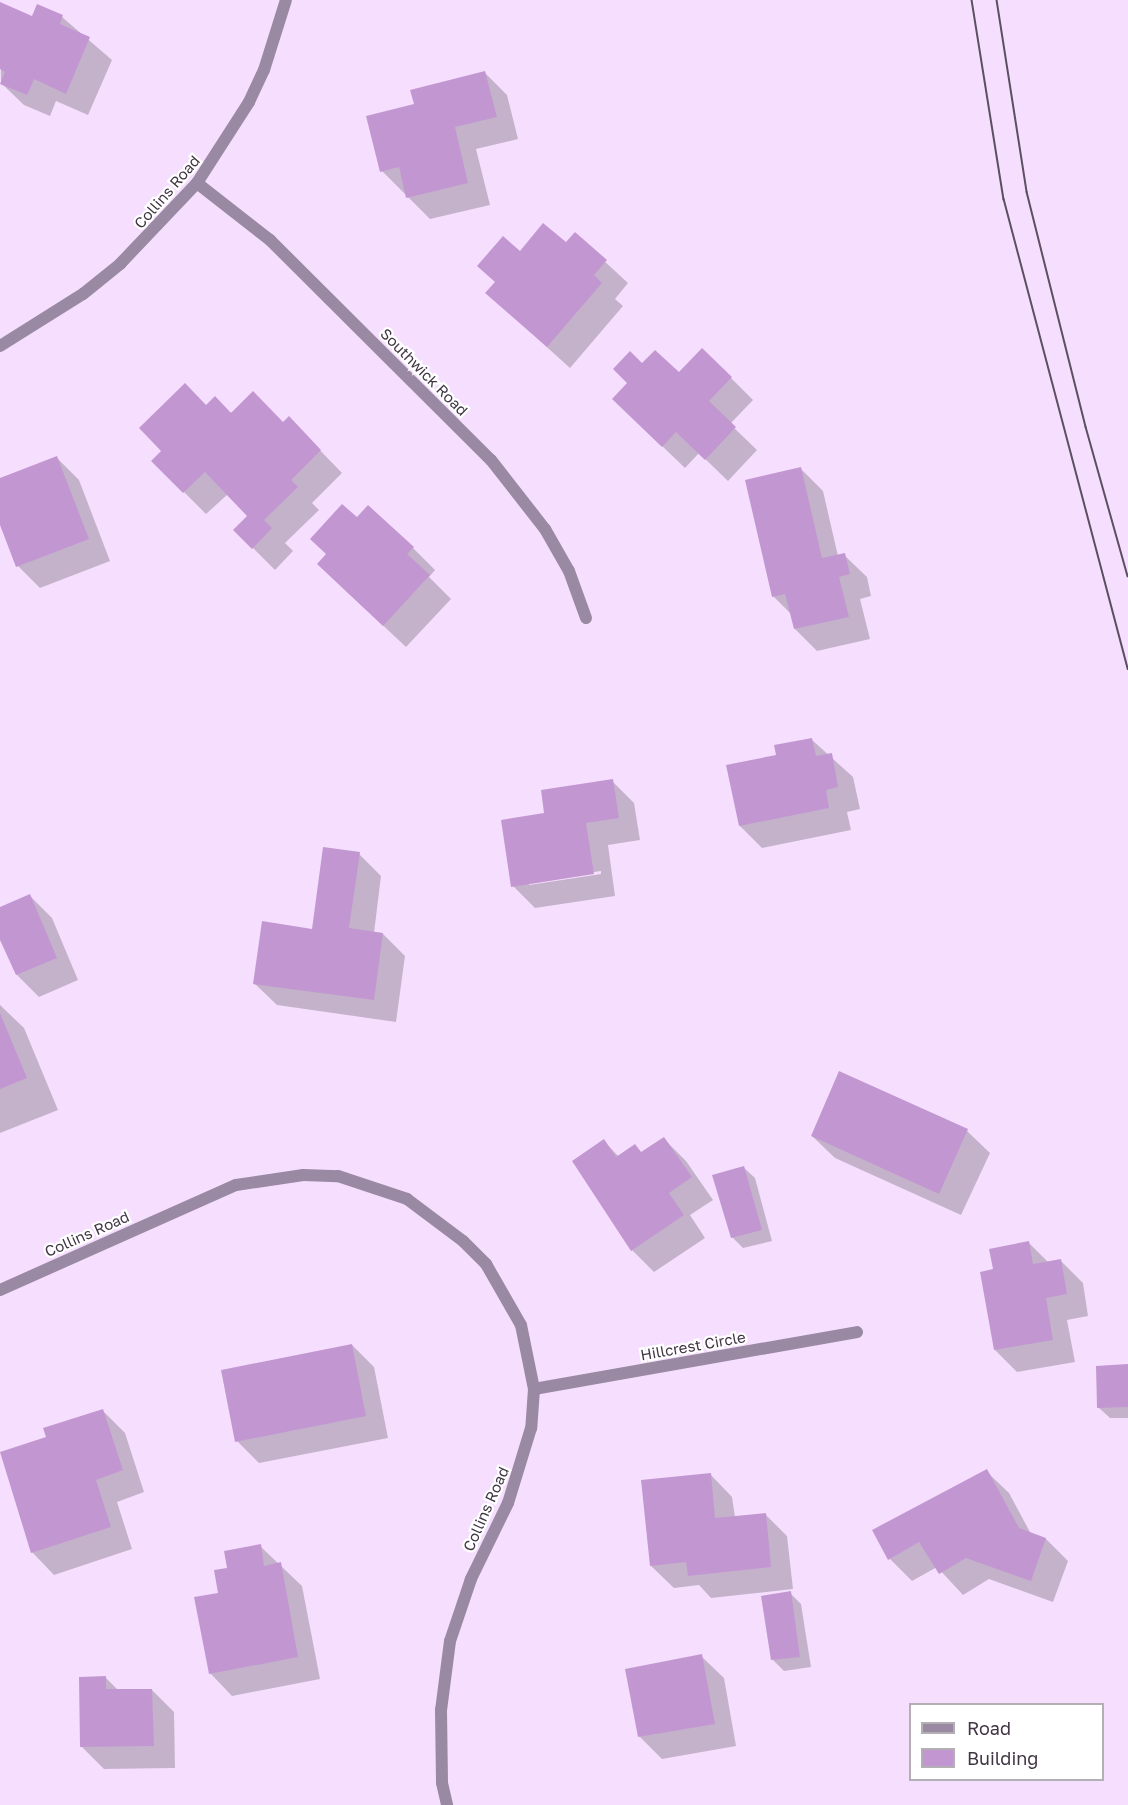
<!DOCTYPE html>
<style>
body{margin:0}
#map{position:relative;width:1128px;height:1805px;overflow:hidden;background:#f6dffe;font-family:"Golos Text",sans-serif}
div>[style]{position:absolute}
.shadow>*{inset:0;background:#0003}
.building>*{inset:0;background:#c297d1}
.minor>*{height:12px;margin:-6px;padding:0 6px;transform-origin:6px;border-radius:6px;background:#9a89a3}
.tram>*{height:1.5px;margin:-0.75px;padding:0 0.75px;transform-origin:0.75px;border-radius:0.75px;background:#5c5060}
span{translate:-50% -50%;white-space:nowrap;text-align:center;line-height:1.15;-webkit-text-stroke:4.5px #fff;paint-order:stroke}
.street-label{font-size:15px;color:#403643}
.legend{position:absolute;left:909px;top:1703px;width:195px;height:78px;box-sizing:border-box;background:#fff;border:2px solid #b3afb4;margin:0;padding:8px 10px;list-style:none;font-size:18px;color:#403643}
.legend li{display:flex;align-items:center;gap:12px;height:30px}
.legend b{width:30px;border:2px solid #b3afb4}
</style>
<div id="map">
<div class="shadow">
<div style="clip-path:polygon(0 7px,33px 18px,62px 17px,112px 60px,88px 115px,56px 101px,50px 116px,24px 105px,1px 83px)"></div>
<div style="clip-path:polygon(485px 73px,507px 95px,518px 139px,476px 149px,490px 205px,430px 219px,382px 171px,416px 105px)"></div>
<div style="clip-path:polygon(575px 234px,628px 283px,615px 299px,623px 306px,570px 368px,487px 293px,520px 253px,566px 244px)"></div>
<div style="clip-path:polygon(642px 365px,679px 375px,731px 378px,753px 400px,730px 424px,757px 450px,728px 481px,699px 453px,685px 468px,636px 421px)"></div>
<div style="clip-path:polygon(206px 407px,284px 424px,311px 441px,342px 473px,312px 503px,319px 510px,285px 543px,293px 551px,275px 570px,235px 530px,249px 516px,228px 494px,206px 514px,153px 461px)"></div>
<div style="clip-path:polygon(56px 457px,79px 480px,110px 561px,40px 588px,18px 566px,0 520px,0 479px)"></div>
<div style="clip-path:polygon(801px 469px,823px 491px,838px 556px,844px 555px,867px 577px,871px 596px,860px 599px,870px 639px,817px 651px,795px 629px,792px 615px,773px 596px)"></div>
<div style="clip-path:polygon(357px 520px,413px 548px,435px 570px,429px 577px,451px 599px,406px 647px,341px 586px,328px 555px)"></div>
<div style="clip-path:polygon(811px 739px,853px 777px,860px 809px,847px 812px,851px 830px,762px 848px,740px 826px)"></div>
<div style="clip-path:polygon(evenodd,612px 781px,634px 803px,640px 840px,608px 845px,615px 896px,535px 908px,513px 886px,546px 814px,612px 781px,601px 871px,601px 874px,529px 885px,529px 882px,601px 871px)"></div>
<div style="clip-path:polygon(359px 854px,381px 876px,374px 933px,383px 934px,405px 956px,396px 1022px,277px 1005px,254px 983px,313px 930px)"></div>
<div style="clip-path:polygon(30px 896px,52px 918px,78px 980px,39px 997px,17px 975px,0 936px,0 908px)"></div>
<div style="clip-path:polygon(0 1005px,24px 1028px,58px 1110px,0 1133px)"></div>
<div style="clip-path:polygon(840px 1073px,967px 1131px,990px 1153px,961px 1215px,835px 1158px,812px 1136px)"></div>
<div style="clip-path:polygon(664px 1139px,686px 1161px,713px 1200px,690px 1215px,705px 1238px,654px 1272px,632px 1250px,604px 1141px,619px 1157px,635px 1146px,642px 1153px)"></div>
<div style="clip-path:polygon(743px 1167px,755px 1178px,772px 1241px,743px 1248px,732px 1237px)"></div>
<div style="clip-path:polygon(1028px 1242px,1049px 1263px,1061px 1261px,1083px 1283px,1088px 1316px,1067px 1320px,1075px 1362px,1017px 1372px,995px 1350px,994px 1270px)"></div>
<div style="clip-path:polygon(352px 1345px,374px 1367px,388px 1438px,259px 1463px,237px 1441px)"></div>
<div style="clip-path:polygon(1128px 1366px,1128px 1418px,1110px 1418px,1098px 1407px)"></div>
<div style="clip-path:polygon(103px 1411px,125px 1433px,144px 1492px,117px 1502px,132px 1549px,54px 1575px,32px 1552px,48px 1438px)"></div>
<div style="clip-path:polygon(986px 1471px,1009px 1493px,1031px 1534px,1046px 1539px,1068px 1561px,1053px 1602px,989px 1579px,963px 1595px,937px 1567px,912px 1581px,890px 1559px,874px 1531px)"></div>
<div style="clip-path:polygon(710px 1474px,732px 1497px,735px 1517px,765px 1514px,787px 1536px,793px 1589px,711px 1598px,699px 1585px,674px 1588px,651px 1566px)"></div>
<div style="clip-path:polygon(260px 1546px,302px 1586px,320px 1679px,232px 1696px,210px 1673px,220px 1594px,229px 1569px)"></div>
<div style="clip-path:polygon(790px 1593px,801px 1604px,811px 1667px,784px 1671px,773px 1660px)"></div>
<div style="clip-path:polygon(701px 1656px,724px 1678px,736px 1746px,662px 1759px,640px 1737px)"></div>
<div style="clip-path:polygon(105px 1677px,118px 1690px,152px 1690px,174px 1712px,175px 1768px,104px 1769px,82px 1747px)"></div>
</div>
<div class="building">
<div style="clip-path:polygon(0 2px,32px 16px,37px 4px,63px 15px,60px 24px,90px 37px,66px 94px,34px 79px,27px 95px,0 84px,5px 72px,0 69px)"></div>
<div style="clip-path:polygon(485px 71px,497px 117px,455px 127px,468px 183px,406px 198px,399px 167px,380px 172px,366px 116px,414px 104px,410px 90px)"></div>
<div style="clip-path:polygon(543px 223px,566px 242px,575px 232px,607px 260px,594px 275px,602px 283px,547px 347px,485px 293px,495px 282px,477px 266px,503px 236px,520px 251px)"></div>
<div style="clip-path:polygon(702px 348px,732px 377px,709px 401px,736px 427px,705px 460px,676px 432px,662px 447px,612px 399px,627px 383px,613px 369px,630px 351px,642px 363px,655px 350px,679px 372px)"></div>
<div style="clip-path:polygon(185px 383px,206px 405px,215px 396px,231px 413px,253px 391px,283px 422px,289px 416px,321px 450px,291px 480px,298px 487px,264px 520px,272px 528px,252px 549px,233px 530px,247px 516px,205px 472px,183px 493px,151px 461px,161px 451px,139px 428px)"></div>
<div style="clip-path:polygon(57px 456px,89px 539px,16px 567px,0 525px,0 478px)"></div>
<div style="clip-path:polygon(801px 467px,822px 558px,845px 553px,850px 574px,839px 577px,849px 617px,794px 629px,785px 594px,772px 597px,745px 480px)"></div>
<div style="clip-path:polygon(342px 504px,357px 517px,368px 505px,414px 547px,407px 554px,430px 575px,383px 626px,317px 564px,326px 554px,310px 539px)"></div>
<div style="clip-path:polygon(812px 738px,816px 756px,832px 753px,838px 787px,826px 790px,829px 808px,739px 826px,726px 765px,776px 755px,774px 745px)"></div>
<div style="clip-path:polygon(613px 779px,619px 818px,586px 823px,594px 874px,511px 887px,501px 820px,544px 813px,541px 790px)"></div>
<div style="clip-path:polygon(323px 847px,360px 852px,349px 928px,383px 933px,374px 1000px,253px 984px,262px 921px,312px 929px)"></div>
<div style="clip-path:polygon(30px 894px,57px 958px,16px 975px,0 940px,0 907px)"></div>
<div style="clip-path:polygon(0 1013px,27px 1078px,0 1089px)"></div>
<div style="clip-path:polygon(839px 1071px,968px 1129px,939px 1194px,811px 1136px)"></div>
<div style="clip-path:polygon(664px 1137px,692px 1177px,669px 1193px,684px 1215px,631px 1251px,572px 1161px,604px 1139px,616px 1157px,635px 1144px,641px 1152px)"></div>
<div style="clip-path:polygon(744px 1166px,762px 1230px,731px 1238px,712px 1175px)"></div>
<div style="clip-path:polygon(1029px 1241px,1033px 1264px,1061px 1259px,1067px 1294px,1046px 1298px,1053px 1340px,994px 1350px,980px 1272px,993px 1269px,989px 1249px)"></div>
<div style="clip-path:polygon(352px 1344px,366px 1416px,235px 1442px,221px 1370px)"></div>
<div style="clip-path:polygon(1128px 1364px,1128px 1407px,1097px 1408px,1096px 1366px)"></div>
<div style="clip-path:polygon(103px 1409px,123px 1470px,96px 1480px,111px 1527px,31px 1553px,0 1452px,46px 1437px,43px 1428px)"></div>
<div style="clip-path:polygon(987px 1469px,1019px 1528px,1046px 1538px,1031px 1581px,966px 1558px,939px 1574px,919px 1542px,888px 1560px,872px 1530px)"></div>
<div style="clip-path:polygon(711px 1473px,715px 1518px,766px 1513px,771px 1567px,688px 1576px,686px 1562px,650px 1566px,641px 1480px)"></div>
<div style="clip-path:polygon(261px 1544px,264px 1566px,281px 1562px,298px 1657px,209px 1674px,194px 1597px,218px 1593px,214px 1570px,227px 1568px,224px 1551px)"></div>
<div style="clip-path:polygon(791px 1591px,800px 1657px,771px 1660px,761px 1596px)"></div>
<div style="clip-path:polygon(702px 1654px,715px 1724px,638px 1737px,625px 1669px)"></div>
<div style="clip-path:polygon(106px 1676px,106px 1689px,152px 1689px,154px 1746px,80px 1747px,79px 1677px)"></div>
</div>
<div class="minor">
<div style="left:197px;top:183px;width:93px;rotate:38deg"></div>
<div style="left:270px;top:240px;width:312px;rotate:44.9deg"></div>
<div style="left:491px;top:460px;width:88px;rotate:52deg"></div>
<div style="left:545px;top:529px;width:48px;rotate:60.3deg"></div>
<div style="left:569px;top:571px;width:50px;rotate:70.1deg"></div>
<div style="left:0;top:346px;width:98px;rotate:-32.1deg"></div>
<div style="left:83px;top:294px;width:48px;rotate:-39deg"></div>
<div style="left:120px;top:264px;width:112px;rotate:-46.5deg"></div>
<div style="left:197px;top:183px;width:96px;rotate:-57.3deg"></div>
<div style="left:249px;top:102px;width:35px;rotate:-65deg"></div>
<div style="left:264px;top:70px;width:73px;rotate:-72.6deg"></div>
<div style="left:0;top:1290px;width:258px;rotate:-24deg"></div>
<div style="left:236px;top:1185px;width:68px;rotate:-8.5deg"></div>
<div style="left:303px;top:1175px;width:35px;rotate:2deg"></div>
<div style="left:338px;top:1176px;width:73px;rotate:18.4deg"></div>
<div style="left:407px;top:1199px;width:70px;rotate:36.9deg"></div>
<div style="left:463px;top:1241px;width:33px;rotate:45deg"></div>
<div style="left:486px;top:1264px;width:70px;rotate:60.2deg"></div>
<div style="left:521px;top:1325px;width:65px;rotate:78.5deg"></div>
<div style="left:534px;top:1389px;width:39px;rotate:94deg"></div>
<div style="left:531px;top:1428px;width:78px;rotate:107deg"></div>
<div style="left:508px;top:1503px;width:85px;rotate:116deg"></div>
<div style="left:471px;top:1579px;width:65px;rotate:108.7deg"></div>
<div style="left:450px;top:1641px;width:70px;rotate:97.4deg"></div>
<div style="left:441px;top:1710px;width:73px;rotate:89.2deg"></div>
<div style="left:442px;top:1783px;width:23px;rotate:77deg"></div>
<div style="left:534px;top:1389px;width:328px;rotate:-10deg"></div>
</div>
<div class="tram">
<div style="left:972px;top:0;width:202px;rotate:80.9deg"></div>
<div style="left:1004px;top:199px;width:486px;rotate:75.2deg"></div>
<div style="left:997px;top:0;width:194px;rotate:81.1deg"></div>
<div style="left:1027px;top:192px;width:242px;rotate:75.9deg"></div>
<div style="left:1086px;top:427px;width:155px;rotate:74.3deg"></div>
</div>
<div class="street-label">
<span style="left:167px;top:192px;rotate:-49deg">Collins Road</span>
<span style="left:424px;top:372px;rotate:45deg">Southwick Road</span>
<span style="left:87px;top:1234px;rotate:-24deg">Collins Road</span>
<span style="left:693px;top:1346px;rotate:-10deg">Hillcrest Circle</span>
<span style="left:486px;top:1509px;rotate:-66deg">Collins Road</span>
</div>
<ul class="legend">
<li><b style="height:8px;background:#9a89a3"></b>Road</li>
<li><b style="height:16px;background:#c297d1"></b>Building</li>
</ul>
</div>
